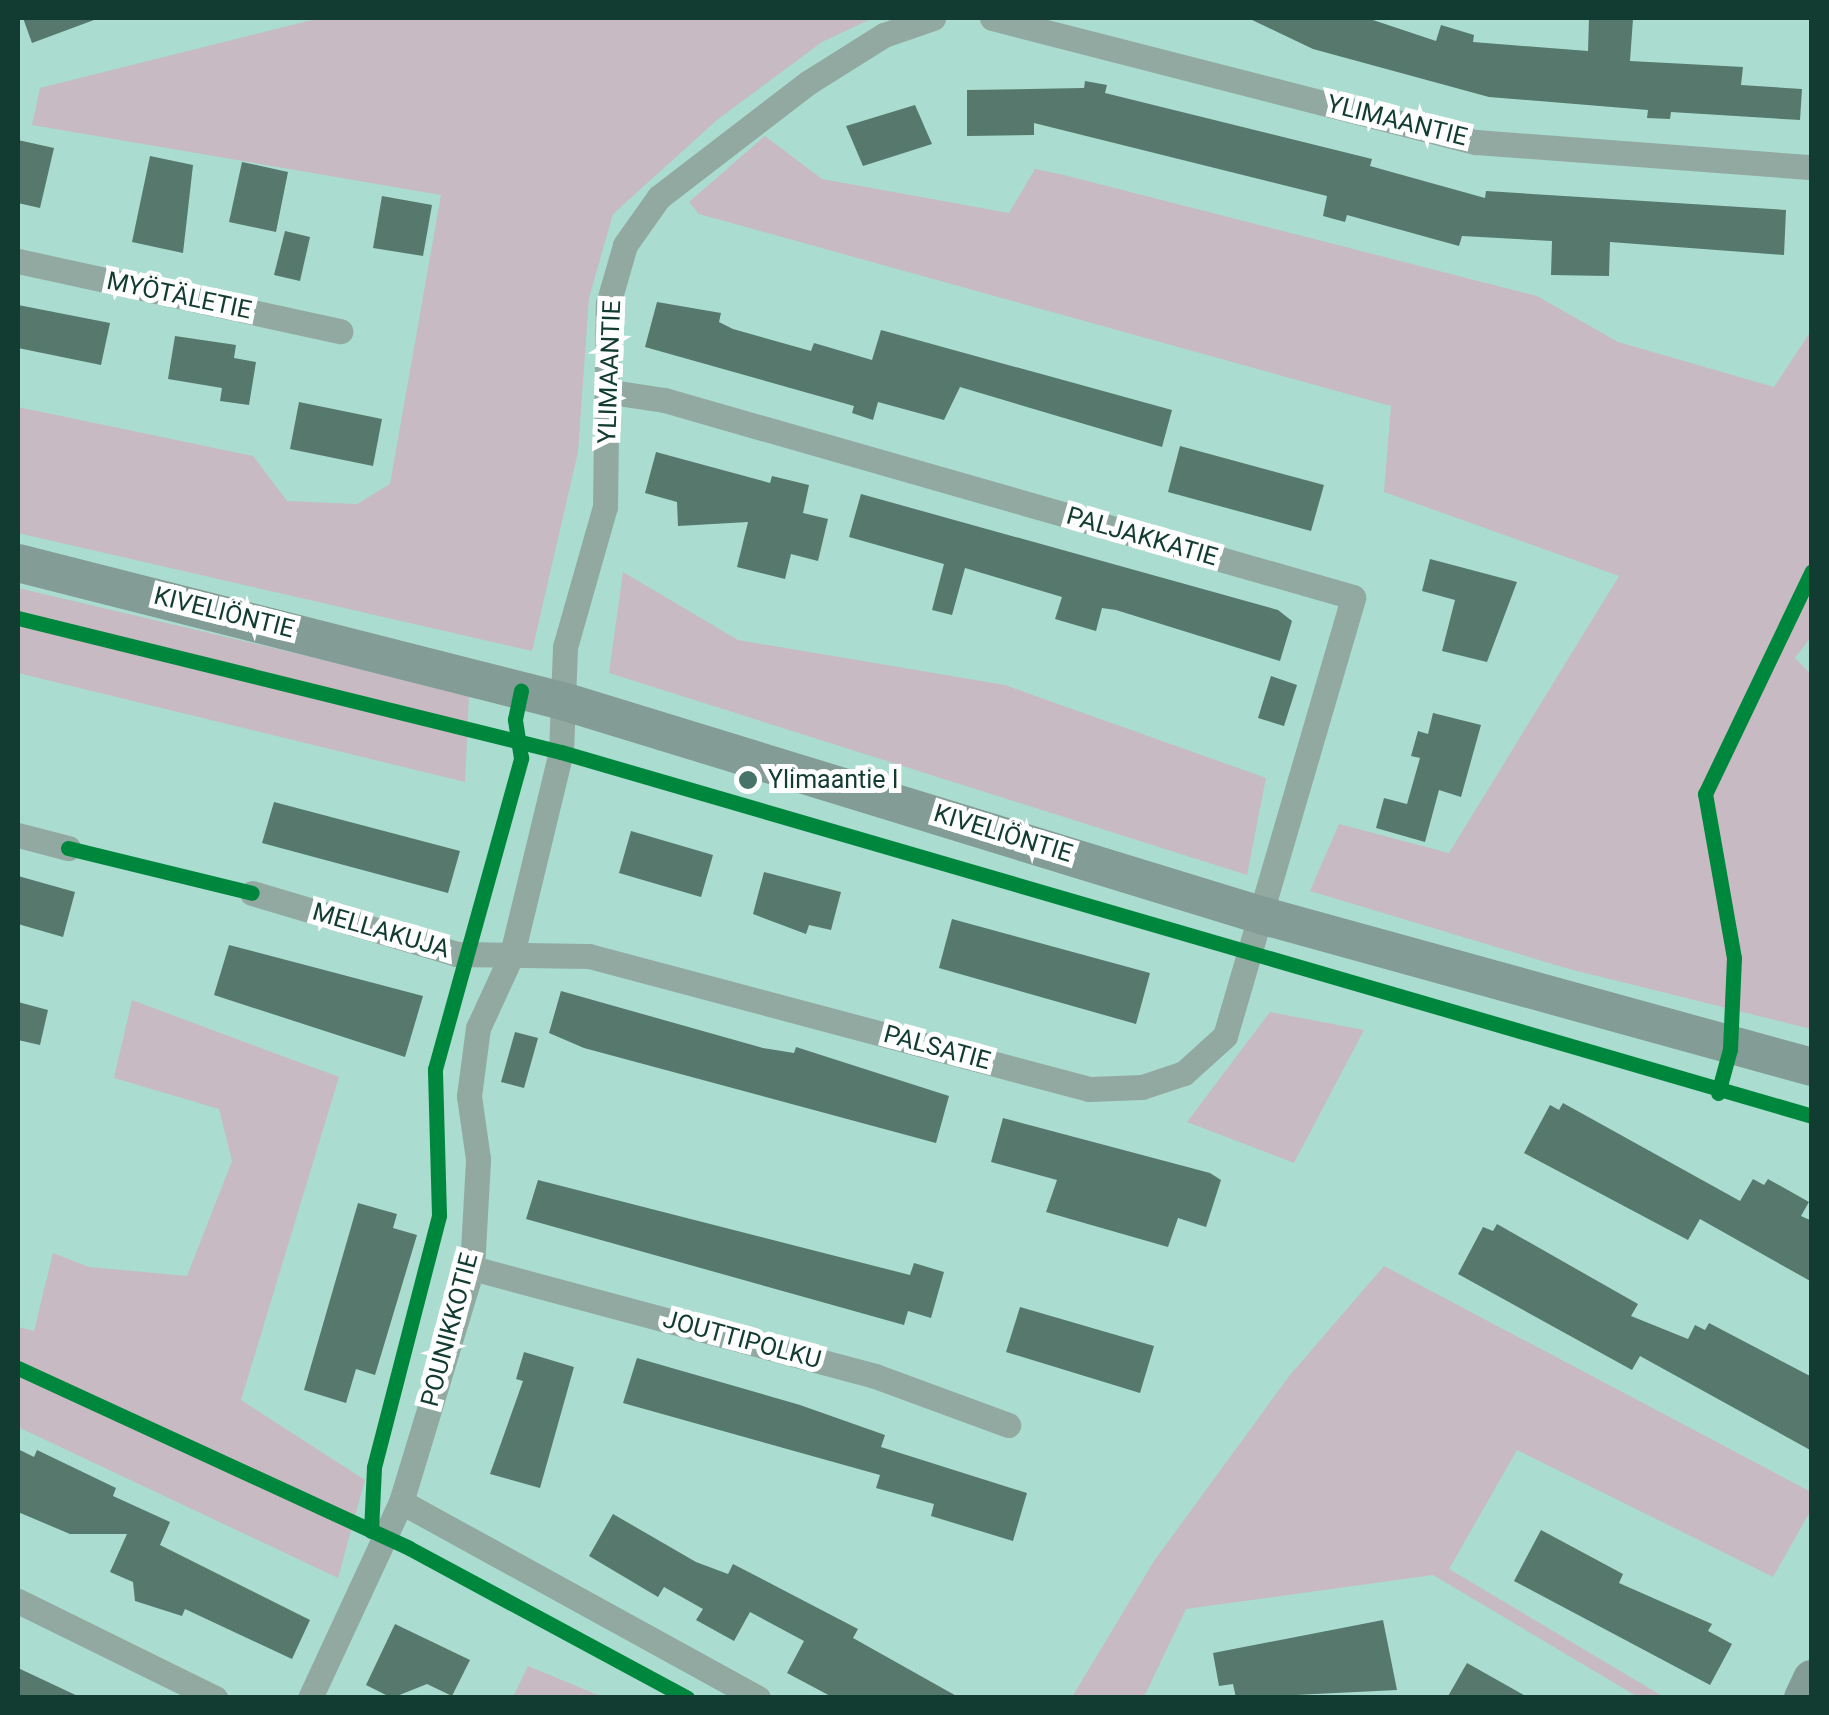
<!DOCTYPE html>
<meta charset="utf-8">
<style>
body{margin:0}
#map{position:relative;width:1829px;height:1715px;overflow:hidden;background:#aaddcf;font-family:Roboto,sans-serif}
div>[style]{position:absolute}
.green>*{inset:0;background:#c7bac2}
.building>*{inset:0;background:#56786d}
.street>*{height:25px;margin:-12.5px;padding:0 12.5px;transform-origin:12.5px;border-radius:12.5px;background:#92a9a2}
.secondary>*{height:38px;margin:-19px;padding:0 19px;transform-origin:19px;border-radius:19px;background:#839d96}
.cycleway>*{height:15px;margin:-7.5px;padding:0 7.5px;transform-origin:7.5px;border-radius:7.5px;background:#00873e}
.dots>*{width:28px;height:28px;translate:-50% -50%;box-sizing:border-box;border:5px solid #fefefe;border-radius:50%}
span{translate:-50% -50%;white-space:nowrap;text-align:center;line-height:1.15;-webkit-text-stroke:10px #fefefe;paint-order:stroke}
.street-label{font-size:25px;color:#123b31}
.poi-label{font-size:25px;color:#123b31}
.left{translate:0 -50%;text-align:left}
.frame{position:absolute;inset:0;border:20px solid #123b31;pointer-events:none}
</style>
<div id="map">
<div class="green">
<div style="clip-path:polygon(320px 18px,873px 18px,822px 42px,717px 120px,613px 214px,589px 298px,578px 452px,532px 651px,18px 533px,18px 407px,253px 456px,287px 501px,357px 504px,390px 484px,441px 195px,32px 125px,40px 88px)"></div>
<div style="clip-path:polygon(765px 136px,822px 179px,1009px 213px,1035px 169px,1064px 175px,1537px 296px,1618px 342px,1774px 387px,1811px 331px,1811px 637px,1795px 658px,1812px 675px,1811px 1029px,1569px 969px,1310px 891px,1339px 824px,1449px 853px,1619px 576px,1384px 492px,1391px 406px,699px 214px,689px 202px)"></div>
<div style="clip-path:polygon(623px 572px,738px 640px,1005px 685px,1266px 778px,1247px 875px,609px 673px)"></div>
<div style="clip-path:polygon(18px 588px,469px 694px,465px 782px,18px 673px)"></div>
<div style="clip-path:polygon(132px 1000px,339px 1077px,241px 1400px,365px 1480px,338px 1578px,18px 1427px,18px 1327px,34px 1331px,53px 1253px,89px 1267px,187px 1276px,232px 1161px,219px 1109px,114px 1078px)"></div>
<div style="clip-path:polygon(1270px 1012px,1364px 1030px,1294px 1163px,1187px 1122px)"></div>
<div style="clip-path:polygon(1384px 1266px,1811px 1492px,1811px 1510px,1773px 1577px,1517px 1450px,1449px 1569px,1664px 1697px,1638px 1697px,1433px 1575px,1186px 1609px,1144px 1697px,1072px 1697px,1154px 1561px,1290px 1375px)"></div>
<div style="clip-path:polygon(528px 1666px,603px 1697px,513px 1697px)"></div>
</div>
<div class="building">
<div style="clip-path:polygon(23px 18px,94px 18px,94px 20px,32px 43px)"></div>
<div style="clip-path:polygon(1248px 18px,1367px 18px,1436px 41px,1441px 25px,1474px 35px,1473px 42px,1588px 51px,1589px 18px,1633px 19px,1630px 61px,1743px 67px,1741px 85px,1802px 89px,1800px 120px,1671px 112px,1670px 119px,1647px 118px,1648px 110px,1489px 97px,1313px 49px)"></div>
<div style="clip-path:polygon(1085px 81px,1107px 85px,1105px 93px,1372px 159px,1370px 166px,1485px 198px,1486px 191px,1786px 210px,1784px 255px,1610px 242px,1609px 276px,1551px 275px,1552px 241px,1462px 236px,1459px 246px,1347px 215px,1345px 222px,1323px 216px,1327px 196px,1034px 123px,1034px 135px,967px 136px,967px 90px,1084px 88px)"></div>
<div style="clip-path:polygon(915px 105px,932px 144px,863px 166px,846px 126px)"></div>
<div style="clip-path:polygon(18px 140px,54px 148px,40px 208px,18px 203px)"></div>
<div style="clip-path:polygon(150px 156px,193px 165px,183px 253px,132px 242px)"></div>
<div style="clip-path:polygon(242px 162px,288px 172px,276px 232px,229px 222px)"></div>
<div style="clip-path:polygon(382px 196px,432px 205px,423px 256px,373px 248px)"></div>
<div style="clip-path:polygon(285px 231px,310px 237px,300px 281px,274px 275px)"></div>
<div style="clip-path:polygon(657px 302px,721px 313px,719px 322px,733px 329px,811px 351px,814px 343px,872px 360px,881px 330px,1172px 410px,1162px 447px,960px 387px,944px 420px,878px 402px,873px 420px,852px 413px,854px 406px,645px 347px)"></div>
<div style="clip-path:polygon(18px 305px,110px 323px,101px 365px,18px 348px)"></div>
<div style="clip-path:polygon(175px 336px,236px 345px,234px 358px,256px 362px,249px 405px,220px 401px,222px 388px,168px 379px)"></div>
<div style="clip-path:polygon(299px 402px,382px 419px,373px 466px,290px 449px)"></div>
<div style="clip-path:polygon(1180px 446px,1324px 485px,1311px 531px,1168px 492px)"></div>
<div style="clip-path:polygon(656px 452px,770px 483px,772px 476px,809px 485px,803px 513px,828px 519px,818px 561px,791px 554px,785px 579px,737px 567px,748px 522px,678px 526px,677px 502px,645px 493px)"></div>
<div style="clip-path:polygon(861px 494px,1278px 610px,1292px 621px,1280px 661px,1116px 610px,1102px 608px,1096px 631px,1055px 619px,1062px 597px,965px 568px,952px 615px,932px 610px,944px 564px,849px 537px)"></div>
<div style="clip-path:polygon(1430px 559px,1517px 582px,1487px 662px,1442px 651px,1455px 600px,1422px 591px)"></div>
<div style="clip-path:polygon(1271px 676px,1297px 685px,1284px 726px,1258px 718px)"></div>
<div style="clip-path:polygon(1433px 713px,1481px 725px,1461px 797px,1439px 790px,1425px 842px,1376px 828px,1384px 798px,1407px 804px,1420px 758px,1411px 756px,1418px 731px,1428px 734px)"></div>
<div style="clip-path:polygon(274px 802px,460px 851px,448px 893px,262px 843px)"></div>
<div style="clip-path:polygon(631px 831px,713px 855px,701px 897px,619px 873px)"></div>
<div style="clip-path:polygon(764px 872px,841px 892px,831px 930px,809px 925px,806px 934px,753px 914px)"></div>
<div style="clip-path:polygon(18px 876px,75px 892px,63px 937px,18px 924px)"></div>
<div style="clip-path:polygon(952px 919px,1150px 973px,1136px 1024px,939px 968px)"></div>
<div style="clip-path:polygon(229px 945px,423px 996px,405px 1057px,214px 995px)"></div>
<div style="clip-path:polygon(561px 991px,763px 1048px,794px 1053px,796px 1047px,949px 1096px,936px 1143px,584px 1048px,549px 1033px)"></div>
<div style="clip-path:polygon(18px 1002px,48px 1010px,40px 1045px,18px 1040px)"></div>
<div style="clip-path:polygon(515px 1032px,538px 1038px,524px 1088px,501px 1082px)"></div>
<div style="clip-path:polygon(1563px 1103px,1740px 1201px,1753px 1179px,1764px 1185px,1768px 1179px,1809px 1202px,1801px 1216px,1812px 1221px,1812px 1282px,1700px 1219px,1688px 1240px,1524px 1153px,1550px 1105px,1559px 1110px)"></div>
<div style="clip-path:polygon(1003px 1118px,1210px 1173px,1221px 1180px,1206px 1227px,1178px 1218px,1168px 1247px,1046px 1212px,1057px 1180px,991px 1162px)"></div>
<div style="clip-path:polygon(538px 1180px,910px 1275px,914px 1263px,944px 1272px,931px 1318px,908px 1311px,904px 1325px,526px 1219px)"></div>
<div style="clip-path:polygon(358px 1203px,397px 1214px,393px 1228px,417px 1235px,375px 1375px,356px 1369px,346px 1403px,304px 1390px)"></div>
<div style="clip-path:polygon(1497px 1224px,1638px 1304px,1631px 1316px,1688px 1339px,1695px 1325px,1705px 1330px,1709px 1323px,1812px 1377px,1812px 1451px,1640px 1356px,1632px 1370px,1458px 1274px,1483px 1227px,1493px 1231px)"></div>
<div style="clip-path:polygon(1020px 1307px,1154px 1346px,1140px 1393px,1006px 1352px)"></div>
<div style="clip-path:polygon(524px 1352px,574px 1367px,540px 1488px,490px 1474px,523px 1381px,516px 1379px)"></div>
<div style="clip-path:polygon(637px 1358px,800px 1405px,885px 1435px,881px 1447px,1027px 1493px,1013px 1541px,931px 1516px,934px 1504px,876px 1488px,880px 1475px,623px 1403px)"></div>
<div style="clip-path:polygon(18px 1449px,34px 1457px,37px 1450px,116px 1488px,113px 1496px,170px 1522px,160px 1545px,310px 1620px,292px 1659px,185px 1609px,182px 1616px,135px 1601px,133px 1582px,110px 1572px,127px 1534px,70px 1534px,18px 1512px)"></div>
<div style="clip-path:polygon(613px 1514px,696px 1562px,728px 1574px,733px 1564px,858px 1629px,853px 1638px,960px 1698px,834px 1698px,787px 1673px,804px 1641px,750px 1612px,734px 1641px,696px 1620px,703px 1609px,664px 1587px,658px 1597px,589px 1556px)"></div>
<div style="clip-path:polygon(1541px 1530px,1623px 1574px,1619px 1583px,1712px 1624px,1708px 1631px,1732px 1644px,1710px 1685px,1514px 1581px)"></div>
<div style="clip-path:polygon(1383px 1620px,1397px 1690px,1236px 1698px,1233px 1684px,1219px 1686px,1213px 1653px)"></div>
<div style="clip-path:polygon(395px 1624px,470px 1660px,452px 1696px,427px 1684px,392px 1698px,366px 1685px)"></div>
<div style="clip-path:polygon(1467px 1663px,1529px 1698px,1447px 1698px)"></div>
<div style="clip-path:polygon(18px 1668px,82px 1698px,18px 1698px)"></div>
</div>
<div class="street">
<div style="left:992px;top:18px;width:500px;rotate:14.4deg"></div>
<div style="left:1476px;top:142px;width:337px;rotate:4.3deg"></div>
<div style="left:18px;top:261px;width:330px;rotate:12.3deg"></div>
<div style="left:18px;top:835px;width:52px;rotate:14.6deg"></div>
<div style="left:252px;top:893px;width:213px;rotate:16.6deg"></div>
<div style="left:456px;top:954px;width:133px;rotate:0.9deg"></div>
<div style="left:589px;top:956px;width:517px;rotate:14.9deg"></div>
<div style="left:1089px;top:1089px;width:53px;rotate:-2.2deg"></div>
<div style="left:1142px;top:1087px;width:44px;rotate:-18.4deg"></div>
<div style="left:1184px;top:1073px;width:55px;rotate:-42.1deg"></div>
<div style="left:1225px;top:1036px;width:457px;rotate:-73.7deg"></div>
<div style="left:1353px;top:597px;width:717px;rotate:-164.04deg"></div>
<div style="left:664px;top:400px;width:54px;rotate:-171.4deg"></div>
<div style="left:472px;top:1268px;width:417px;rotate:15deg"></div>
<div style="left:875px;top:1376px;width:142px;rotate:20.2deg"></div>
<div style="left:18px;top:1601px;width:220px;rotate:26.2deg"></div>
<div style="left:310px;top:1698px;width:216px;rotate:-65.1deg"></div>
<div style="left:758px;top:1698px;width:407px;rotate:-151.2deg"></div>
<div style="left:401px;top:1502px;width:245px;rotate:-73.1deg"></div>
<div style="left:472px;top:1268px;width:109px;rotate:-86.8deg"></div>
<div style="left:478px;top:1159px;width:64px;rotate:-98.1deg"></div>
<div style="left:469px;top:1096px;width:69px;rotate:-82.5deg"></div>
<div style="left:478px;top:1028px;width:81px;rotate:-65.3deg"></div>
<div style="left:512px;top:954px;width:208px;rotate:-76.4deg"></div>
<div style="left:561px;top:752px;width:105px;rotate:-87.8deg"></div>
<div style="left:565px;top:647px;width:146px;rotate:-74.1deg"></div>
<div style="left:605px;top:507px;width:203px;rotate:-89.2deg"></div>
<div style="left:608px;top:304px;width:61px;rotate:-73.9deg"></div>
<div style="left:625px;top:245px;width:59px;rotate:-54.7deg"></div>
<div style="left:659px;top:197px;width:189px;rotate:-37.5deg"></div>
<div style="left:809px;top:82px;width:89px;rotate:-32.1deg"></div>
<div style="left:884px;top:35px;width:52px;rotate:-19.1deg"></div>
</div>
<div class="secondary">
<div style="left:18px;top:563px;width:565px;rotate:14.23deg"></div>
<div style="left:566px;top:702px;width:730px;rotate:17.05deg"></div>
<div style="left:1264px;top:916px;width:568px;rotate:15.41deg"></div>
<div style="left:1803px;top:1698px;width:21px;rotate:-65deg"></div>
</div>
<div class="cycleway">
<div style="left:18px;top:618px;width:559px;rotate:13.86deg"></div>
<div style="left:561px;top:752px;width:1303px;rotate:16.22deg"></div>
<div style="left:68px;top:848px;width:189px;rotate:13.7deg"></div>
<div style="left:1718px;top:1093px;width:46px;rotate:-74.7deg"></div>
<div style="left:1730px;top:1049px;width:91px;rotate:-87.5deg"></div>
<div style="left:1734px;top:958px;width:167px;rotate:-100deg"></div>
<div style="left:1705px;top:794px;width:247px;rotate:-64.4deg"></div>
<div style="left:18px;top:1368px;width:430px;rotate:24.7deg"></div>
<div style="left:409px;top:1548px;width:316px;rotate:28.3deg"></div>
<div style="left:371px;top:1531px;width:64px;rotate:-87.3deg"></div>
<div style="left:374px;top:1467px;width:260px;rotate:-75.5deg"></div>
<div style="left:439px;top:1215px;width:146px;rotate:-91.6deg"></div>
<div style="left:435px;top:1069px;width:323px;rotate:-74.5deg"></div>
<div style="left:521px;top:758px;width:39px;rotate:-99deg"></div>
<div style="left:515px;top:719px;width:29px;rotate:-78deg"></div>
</div>
<div class="dots">
<div style="left:748px;top:780px;background:#477468"></div>
</div>
<div class="street-label">
<span style="left:1397px;top:121px;rotate:14deg">YLIMAANTIE</span>
<span style="left:179px;top:296px;rotate:12deg">MYÖTÄLETIE</span>
<span style="left:610px;top:372px;rotate:-88deg">YLIMAANTIE</span>
<span style="left:1142px;top:537px;rotate:16deg">PALJAKKATIE</span>
<span style="left:224px;top:613px;rotate:14deg">KIVELIÖNTIE</span>
<span style="left:1003px;top:834px;rotate:17deg">KIVELIÖNTIE</span>
<span style="left:381px;top:931px;rotate:16deg">MELLAKUJA</span>
<span style="left:937px;top:1048px;rotate:15deg">PALSATIE</span>
<span style="left:450px;top:1330px;rotate:-75deg">POUNIKKOTIE</span>
<span style="left:742px;top:1340px;rotate:15deg">JOUTTIPOLKU</span>
</div>
<div class="poi-label">
<span class="left" style="left:768px;top:780px">Ylimaantie I</span>
</div>
<div class="frame"></div>
</div>
